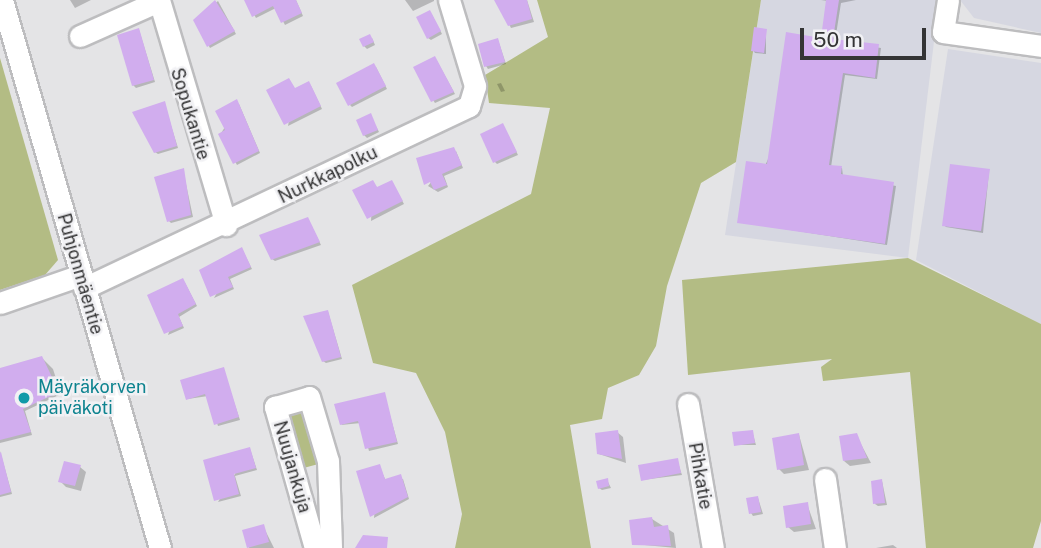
<!DOCTYPE html>
<meta charset="utf-8">
<style>
body{margin:0}
#map{position:relative;width:1041px;height:548px;overflow:hidden;background:#e4e4e6;font-family:"Public Sans",sans-serif}
div>[style]{position:absolute}
.built>*{inset:0;background:#d6d7e1}
.green>*{inset:0;background:#b3bc84}
.shadow>*{inset:0;background:#0003}
.building>*{inset:0;background:#d1adee}
.roads{filter:drop-shadow(2px 0 #bdbdbf) drop-shadow(-2px 0 #bdbdbf) drop-shadow(0 2px #bdbdbf) drop-shadow(0 -2px #bdbdbf)}
.minor>*{height:21px;margin:-10.5px;padding:0 10.5px;transform-origin:10.5px;border-radius:10.5px;background:#fff}
.dots>*{width:19px;height:19px;translate:-50% -50%;box-sizing:border-box;border:4px solid #f1f1f4;border-radius:50%}
span{translate:-50% -50%;white-space:nowrap;text-align:center;line-height:1.15;-webkit-text-stroke:5px #f1f1f4;paint-order:stroke}
.street-label{font-size:18px;color:#343435}
.culture-label{font-size:18px;color:#0d838f}
.left{translate:0 -50%;text-align:left}
.scale{position:absolute;left:800px;top:28px;width:126px;height:32px;box-sizing:border-box;border:4px solid #343435;border-top:0;padding-left:9px;font-size:21px;line-height:24px;white-space:nowrap;color:#343435;-webkit-text-stroke:5px #f1f1f4;paint-order:stroke}
</style>
<div id="map">
<div class="built">
<div style="clip-path:polygon(761px 0,939px 0,908px 258px,725px 235px)"></div>
<div style="clip-path:polygon(960px 0,1041px 0,1041px 33px,974px 18px)"></div>
<div style="clip-path:polygon(948px 49px,1041px 63px,1041px 324px,916px 260px)"></div>
</div>
<div class="green">
<div style="clip-path:polygon(537px 0,761px 0,736px 162px,701px 183px,667px 286px,656px 346px,639px 375px,608px 388px,602px 419px,570px 425px,591px 548px,455px 548px,462px 514px,445px 432px,416px 373px,373px 363px,352px 285px,531px 194px,550px 108px,489px 103px,485px 75px,548px 37px)"></div>
<div style="clip-path:polygon(0 58px,58px 260px,45px 275px,0 290px)"></div>
<div style="clip-path:polygon(908px 258px,1041px 324px,1041px 521px,1033px 548px,926px 548px,910px 372px,823px 381px,821px 367px,832px 359px,688px 375px,682px 280px)"></div>
<div style="clip-path:polygon(300px 408px,322px 463px,300px 469px,287px 416px)"></div>
</div>
<div class="shadow">
<div style="clip-path:polygon(70px 0,91px 0,75px 8px)"></div>
<div style="clip-path:polygon(246px 0,296px 0,303px 16px,285px 25px,276px 8px,256px 18px)"></div>
<div style="clip-path:polygon(405px 0,434px 0,434px 1px,413px 11px)"></div>
<div style="clip-path:polygon(497px 0,527px 0,534px 22px,511px 28px)"></div>
<div style="clip-path:polygon(821px 0,856px 0,841px 3px,835px 41px,881px 48px,877px 79px,845px 75px,831px 167px,842px 168px,843px 176px,896px 186px,887px 245px,739px 222px,823px 40px,828px 1px)"></div>
<div style="clip-path:polygon(218px 1px,236px 34px,210px 48px,195px 21px)"></div>
<div style="clip-path:polygon(432px 15px,442px 34px,431px 40px,428px 38px)"></div>
<div style="clip-path:polygon(139px 30px,155px 82px,136px 88px,133px 85px)"></div>
<div style="clip-path:polygon(766px 30px,766px 54px,755px 53px,753px 50px)"></div>
<div style="clip-path:polygon(372px 38px,375px 45px,367px 49px,364px 46px)"></div>
<div style="clip-path:polygon(498px 40px,506px 64px,488px 69px,486px 66px)"></div>
<div style="clip-path:polygon(437px 61px,455px 94px,435px 103px,433px 100px)"></div>
<div style="clip-path:polygon(376px 67px,387px 89px,352px 107px,350px 105px)"></div>
<div style="clip-path:polygon(501px 83px,505px 91px,501px 92px,497px 84px)"></div>
<div style="clip-path:polygon(311px 86px,322px 109px,288px 126px,295px 90px)"></div>
<div style="clip-path:polygon(164px 103px,178px 148px,158px 154px,155px 152px)"></div>
<div style="clip-path:polygon(239px 104px,260px 153px,237px 165px,220px 135px)"></div>
<div style="clip-path:polygon(370px 115px,379px 132px,367px 138px,364px 135px)"></div>
<div style="clip-path:polygon(503px 125px,518px 155px,497px 164px,495px 162px)"></div>
<div style="clip-path:polygon(456px 151px,463px 168px,444px 176px,448px 187px,438px 192px,428px 186px)"></div>
<div style="clip-path:polygon(183px 170px,193px 217px,171px 223px,169px 221px)"></div>
<div style="clip-path:polygon(989px 171px,983px 233px,946px 227px,944px 225px)"></div>
<div style="clip-path:polygon(373px 182px,378px 189px,392px 182px,404px 204px,371px 221px)"></div>
<div style="clip-path:polygon(308px 219px,321px 245px,275px 261px,272px 259px)"></div>
<div style="clip-path:polygon(242px 249px,252px 269px,230px 279px,234px 289px,214px 298px)"></div>
<div style="clip-path:polygon(185px 283px,197px 306px,179px 317px,184px 328px,168px 335px)"></div>
<div style="clip-path:polygon(328px 312px,342px 359px,326px 363px,323px 361px)"></div>
<div style="clip-path:polygon(42px 358px,53px 369px,61px 394px,25px 411px,32px 435px,0 443px,0 370px)"></div>
<div style="clip-path:polygon(223px 369px,240px 420px,218px 426px,208px 396px,188px 399px)"></div>
<div style="clip-path:polygon(384px 394px,398px 444px,369px 451px,361px 423px,341px 425px)"></div>
<div style="clip-path:polygon(752px 431px,756px 445px,735px 445px)"></div>
<div style="clip-path:polygon(617px 432px,623px 437px,626px 463px,599px 454px)"></div>
<div style="clip-path:polygon(799px 435px,809px 470px,784px 474px,779px 469px)"></div>
<div style="clip-path:polygon(856px 435px,871px 463px,850px 466px,844px 461px)"></div>
<div style="clip-path:polygon(250px 449px,257px 470px,235px 476px,241px 496px,218px 502px)"></div>
<div style="clip-path:polygon(0 451px,12px 494px,0 497px)"></div>
<div style="clip-path:polygon(677px 460px,682px 475px,642px 480px)"></div>
<div style="clip-path:polygon(379px 466px,386px 481px,403px 479px,409px 499px,374px 518px)"></div>
<div style="clip-path:polygon(80px 467px,86px 472px,81px 491px,66px 487px,60px 481px)"></div>
<div style="clip-path:polygon(607px 480px,611px 488px,602px 490px,599px 488px)"></div>
<div style="clip-path:polygon(882px 481px,887px 505px,878px 506px,875px 504px)"></div>
<div style="clip-path:polygon(758px 498px,763px 514px,753px 516px,751px 513px)"></div>
<div style="clip-path:polygon(807px 504px,816px 529px,794px 532px,788px 527px)"></div>
<div style="clip-path:polygon(652px 519px,674px 533px,676px 548px,634px 544px)"></div>
<div style="clip-path:polygon(263px 526px,274px 548px,249px 548px,244px 531px)"></div>
<div style="clip-path:polygon(893px 545px,897px 548px,876px 548px)"></div>
</div>
<div class="building">
<div style="clip-path:polygon(215px 0,235px 31px,207px 47px,193px 20px)"></div>
<div style="clip-path:polygon(244px 0,296px 0,302px 13px,281px 23px,273px 6px,252px 17px)"></div>
<div style="clip-path:polygon(494px 0,527px 0,532px 19px,508px 26px)"></div>
<div style="clip-path:polygon(826px 0,839px 0,833px 39px,879px 44px,875px 78px,843px 73px,829px 165px,842px 166px,841px 174px,894px 182px,885px 244px,737px 223px,746px 161px,767px 164px,786px 32px,821px 38px)"></div>
<div style="clip-path:polygon(430px 10px,441px 31px,427px 39px,416px 17px)"></div>
<div style="clip-path:polygon(754px 27px,767px 29px,764px 53px,751px 51px)"></div>
<div style="clip-path:polygon(139px 28px,154px 80px,132px 86px,117px 35px)"></div>
<div style="clip-path:polygon(370px 34px,374px 42px,363px 47px,359px 39px)"></div>
<div style="clip-path:polygon(498px 38px,505px 62px,484px 67px,478px 44px)"></div>
<div style="clip-path:polygon(435px 56px,454px 92px,431px 102px,413px 67px)"></div>
<div style="clip-path:polygon(374px 63px,386px 86px,348px 106px,336px 83px)"></div>
<div style="clip-path:polygon(289px 78px,295px 88px,309px 81px,321px 106px,284px 125px,266px 90px)"></div>
<div style="clip-path:polygon(237px 99px,259px 151px,233px 164px,218px 134px,225px 130px,215px 111px)"></div>
<div style="clip-path:polygon(165px 101px,177px 146px,154px 153px,132px 112px)"></div>
<div style="clip-path:polygon(371px 113px,378px 130px,363px 136px,356px 120px)"></div>
<div style="clip-path:polygon(503px 123px,517px 152px,493px 163px,480px 134px)"></div>
<div style="clip-path:polygon(454px 147px,462px 165px,442px 174px,447px 185px,434px 190px,430px 182px,424px 185px,416px 158px)"></div>
<div style="clip-path:polygon(950px 164px,990px 169px,981px 231px,942px 226px)"></div>
<div style="clip-path:polygon(184px 168px,191px 215px,167px 222px,154px 177px)"></div>
<div style="clip-path:polygon(373px 180px,377px 187px,392px 180px,403px 201px,367px 219px,352px 190px)"></div>
<div style="clip-path:polygon(308px 217px,320px 242px,271px 260px,259px 235px)"></div>
<div style="clip-path:polygon(242px 247px,251px 267px,228px 277px,233px 287px,210px 297px,199px 270px)"></div>
<div style="clip-path:polygon(183px 278px,196px 304px,178px 314px,183px 326px,164px 334px,147px 295px)"></div>
<div style="clip-path:polygon(328px 310px,341px 357px,322px 362px,303px 316px)"></div>
<div style="clip-path:polygon(42px 356px,59px 392px,23px 409px,31px 432px,0 440px,0 368px)"></div>
<div style="clip-path:polygon(224px 367px,239px 417px,214px 425px,205px 394px,186px 400px,180px 380px)"></div>
<div style="clip-path:polygon(385px 392px,397px 442px,365px 449px,358px 421px,340px 425px,334px 404px)"></div>
<div style="clip-path:polygon(618px 430px,622px 459px,597px 454px,595px 433px)"></div>
<div style="clip-path:polygon(753px 430px,755px 443px,734px 446px,732px 432px)"></div>
<div style="clip-path:polygon(799px 433px,804px 465px,777px 470px,772px 438px)"></div>
<div style="clip-path:polygon(857px 433px,867px 458px,843px 461px,839px 436px)"></div>
<div style="clip-path:polygon(250px 447px,256px 468px,234px 474px,239px 494px,214px 501px,203px 460px)"></div>
<div style="clip-path:polygon(1px 452px,11px 492px,0 495px,0 453px)"></div>
<div style="clip-path:polygon(678px 458px,681px 473px,641px 481px,638px 465px)"></div>
<div style="clip-path:polygon(64px 461px,81px 465px,75px 486px,58px 482px)"></div>
<div style="clip-path:polygon(380px 464px,385px 479px,401px 474px,408px 497px,370px 517px,356px 471px)"></div>
<div style="clip-path:polygon(608px 478px,609px 486px,598px 489px,596px 481px)"></div>
<div style="clip-path:polygon(882px 479px,885px 503px,873px 504px,871px 481px)"></div>
<div style="clip-path:polygon(758px 496px,761px 512px,749px 514px,746px 498px)"></div>
<div style="clip-path:polygon(808px 502px,811px 524px,786px 528px,783px 506px)"></div>
<div style="clip-path:polygon(652px 517px,654px 527px,668px 525px,671px 546px,632px 545px,629px 520px)"></div>
<div style="clip-path:polygon(264px 524px,269px 542px,247px 548px,242px 530px)"></div>
<div style="clip-path:polygon(363px 535px,388px 537px,387px 548px,355px 548px)"></div>
</div>
<div class="roads">
<div class="minor">
<div style="left:2px;top:0;width:570px;rotate:73.92deg"></div>
<div style="left:159px;top:0;width:235px;rotate:73.4deg"></div>
<div style="left:948px;top:0;width:32px;rotate:99deg"></div>
<div style="left:943px;top:32px;width:99px;rotate:8.1deg"></div>
<div style="left:80px;top:36px;width:83px;rotate:-24.1deg"></div>
<div style="left:84px;top:288px;width:426px;rotate:-25.3deg"></div>
<div style="left:469px;top:106px;width:21px;rotate:-73deg"></div>
<div style="left:475px;top:86px;width:90px;rotate:-106.8deg"></div>
<div style="left:0;top:303px;width:86px;rotate:-19.1deg"></div>
<div style="left:688px;top:404px;width:146px;rotate:80.2deg"></div>
<div style="left:825px;top:479px;width:70px;rotate:81.8deg"></div>
<div style="left:315px;top:548px;width:147px;rotate:-105.8deg"></div>
<div style="left:275px;top:407px;width:35px;rotate:-16deg"></div>
<div style="left:309px;top:397px;width:67px;rotate:73.5deg"></div>
<div style="left:328px;top:461px;width:87px;rotate:88deg"></div>
</div>
</div>
<div class="dots">
<div style="left:24px;top:398px;background:#0f9aa8"></div>
</div>
<div class="street-label">
<span style="left:190px;top:114px;rotate:73deg">Sopukantie</span>
<span style="left:328px;top:175px;rotate:-26deg">Nurkkapolku</span>
<span style="left:80px;top:274px;rotate:74deg">Puhjonmäentie</span>
<span style="left:292px;top:467px;rotate:74deg">Nuujankuja</span>
<span style="left:700px;top:476px;rotate:80deg">Pihkatie</span>
</div>
<div class="culture-label">
<span class="left" style="left:38px;top:398px">Mäyräkorven<br>päiväkoti</span>
</div>
<div class="scale">50 m</div>
</div>
